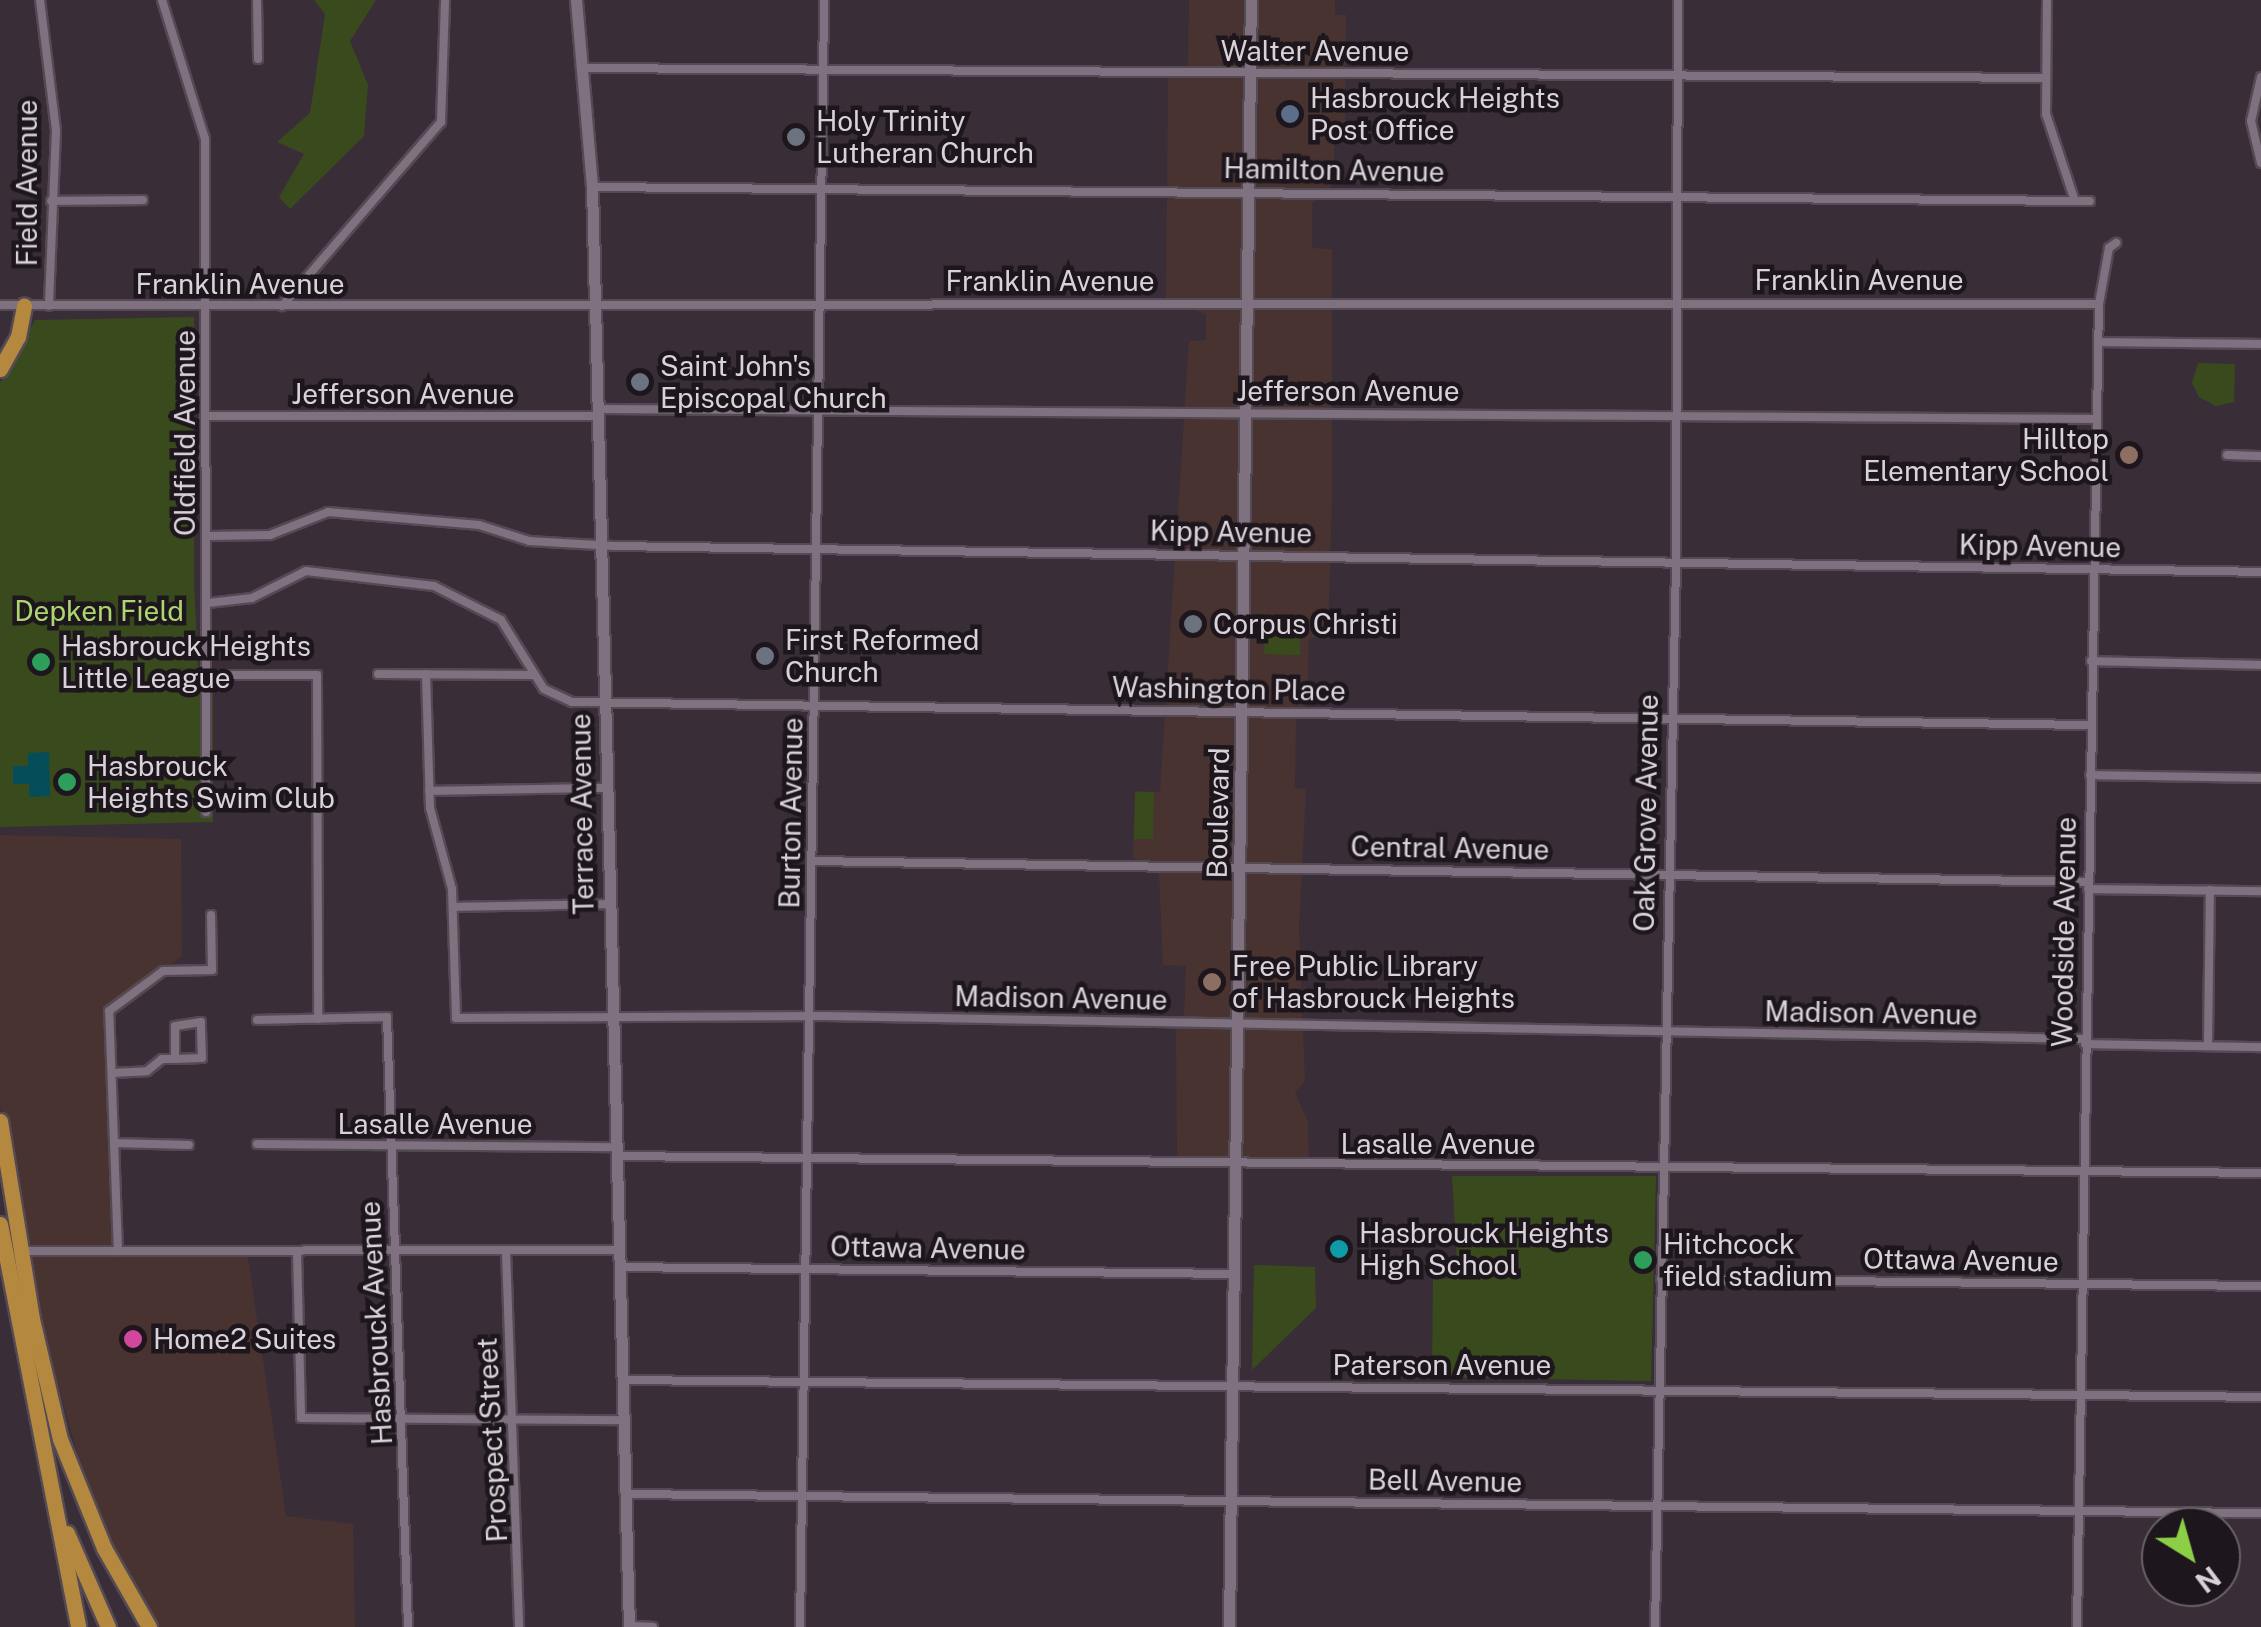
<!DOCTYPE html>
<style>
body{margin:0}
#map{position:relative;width:2261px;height:1627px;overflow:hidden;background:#392d38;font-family:"Public Sans",sans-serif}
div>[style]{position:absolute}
.commercial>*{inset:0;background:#483330}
.green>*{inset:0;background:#394b1d}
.water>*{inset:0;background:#054d58}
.roads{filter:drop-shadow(2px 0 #544a54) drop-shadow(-2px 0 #544a54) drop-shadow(0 2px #544a54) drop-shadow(0 -2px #544a54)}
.street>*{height:8px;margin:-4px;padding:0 4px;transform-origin:4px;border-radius:4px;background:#7f717f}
.secondary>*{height:11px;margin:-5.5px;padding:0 5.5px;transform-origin:5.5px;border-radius:5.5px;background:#7f717f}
.highway>*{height:15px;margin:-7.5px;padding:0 7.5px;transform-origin:7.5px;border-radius:7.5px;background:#b58840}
.dots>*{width:28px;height:28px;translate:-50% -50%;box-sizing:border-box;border:5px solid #1d171d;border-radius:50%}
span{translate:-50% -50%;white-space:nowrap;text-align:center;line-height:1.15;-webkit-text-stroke:9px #1d171d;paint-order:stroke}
.street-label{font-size:28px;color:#d9d2d9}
.poi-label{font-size:28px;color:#d9d2d9}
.left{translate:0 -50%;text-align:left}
.right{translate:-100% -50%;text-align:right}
.park-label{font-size:28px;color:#add66f}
.north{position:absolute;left:2141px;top:1507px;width:100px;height:100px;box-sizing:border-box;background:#1d171d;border:2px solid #686268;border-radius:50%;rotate:143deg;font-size:28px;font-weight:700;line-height:40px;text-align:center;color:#d9d2d9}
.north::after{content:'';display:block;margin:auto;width:35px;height:45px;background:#8cce45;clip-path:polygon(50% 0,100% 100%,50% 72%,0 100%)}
</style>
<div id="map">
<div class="commercial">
<div style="clip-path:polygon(1189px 0,1335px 0,1335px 15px,1346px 15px,1345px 135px,1334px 136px,1334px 183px,1312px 204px,1312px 248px,1332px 249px,1332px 498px,1328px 637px,1309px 638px,1307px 705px,1296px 721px,1295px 788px,1306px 789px,1299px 929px,1305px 1081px,1295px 1092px,1308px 1122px,1309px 1165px,1177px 1164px,1176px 1030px,1184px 1015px,1186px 966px,1163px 965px,1159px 875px,1133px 857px,1135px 791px,1160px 792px,1189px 341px,1206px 340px,1206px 314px,1166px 300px,1168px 79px,1188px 66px)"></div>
<div style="clip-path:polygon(0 835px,181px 839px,182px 956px,109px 1011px,118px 1251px,247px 1251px,286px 1516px,353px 1524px,355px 1627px,154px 1627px,104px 1548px,20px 1251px,0 1105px)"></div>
</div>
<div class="green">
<div style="clip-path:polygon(314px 0,376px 0,350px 41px,368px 85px,364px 136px,290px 209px,279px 197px,304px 154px,277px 142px,310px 113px,325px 14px)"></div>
<div style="clip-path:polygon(194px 317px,194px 582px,199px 686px,213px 689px,213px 822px,0 827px,0 383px,35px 320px)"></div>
<div style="clip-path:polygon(2198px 363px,2235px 364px,2234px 402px,2216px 406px,2199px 397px,2192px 383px)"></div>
<div style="clip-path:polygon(1265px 636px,1300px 637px,1300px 655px,1264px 654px)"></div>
<div style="clip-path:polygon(1135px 792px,1154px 792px,1153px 839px,1134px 839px)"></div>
<div style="clip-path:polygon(1452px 1176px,1656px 1176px,1651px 1381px,1432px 1377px,1433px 1279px,1458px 1278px)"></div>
<div style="clip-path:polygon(1254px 1265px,1315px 1267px,1316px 1308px,1252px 1370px)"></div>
</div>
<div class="water">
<div style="clip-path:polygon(49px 752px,50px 796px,29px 797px,29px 784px,13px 784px,13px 766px,28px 766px,28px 753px)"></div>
</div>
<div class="roads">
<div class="street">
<div style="left:40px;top:0;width:131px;rotate:83deg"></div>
<div style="left:56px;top:130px;width:176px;rotate:92.3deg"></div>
<div style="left:162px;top:0;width:145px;rotate:72.8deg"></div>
<div style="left:205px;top:139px;width:673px;rotate:89.91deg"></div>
<div style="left:257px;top:0;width:59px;rotate:89deg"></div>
<div style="left:2047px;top:0;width:114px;rotate:90.5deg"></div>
<div style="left:2046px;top:114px;width:89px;rotate:71.6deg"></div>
<div style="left:584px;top:68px;width:1462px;rotate:0.39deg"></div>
<div style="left:2261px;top:77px;width:45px;rotate:102.8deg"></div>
<div style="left:2251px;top:121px;width:43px;rotate:76.6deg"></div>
<div style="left:592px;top:187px;width:1498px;rotate:0.54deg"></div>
<div style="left:51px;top:201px;width:92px;rotate:-0.6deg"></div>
<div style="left:0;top:305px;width:2099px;rotate:-0.03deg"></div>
<div style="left:282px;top:306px;width:243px;rotate:-49.2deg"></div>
<div style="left:441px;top:122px;width:122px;rotate:-88.1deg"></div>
<div style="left:2098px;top:342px;width:163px;rotate:0.7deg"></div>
<div style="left:598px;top:409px;width:1499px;rotate:0.38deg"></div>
<div style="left:207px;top:416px;width:391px"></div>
<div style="left:2227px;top:455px;width:34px;rotate:2deg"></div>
<div style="left:208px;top:536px;width:62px;rotate:-0.9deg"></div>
<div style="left:270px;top:535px;width:62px;rotate:-21.6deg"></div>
<div style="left:328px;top:512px;width:152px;rotate:4.9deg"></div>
<div style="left:479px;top:525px;width:52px;rotate:17.7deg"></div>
<div style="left:529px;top:541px;width:85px;rotate:3.4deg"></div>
<div style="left:614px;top:546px;width:1647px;rotate:0.9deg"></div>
<div style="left:208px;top:603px;width:44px;rotate:-6.5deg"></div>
<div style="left:252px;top:598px;width:60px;rotate:-26.6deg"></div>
<div style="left:306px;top:571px;width:129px;rotate:6.7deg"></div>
<div style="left:434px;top:586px;width:75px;rotate:26.9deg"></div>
<div style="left:501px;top:620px;width:81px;rotate:58.1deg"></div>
<div style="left:544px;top:689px;width:31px;rotate:25deg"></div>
<div style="left:572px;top:702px;width:1518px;rotate:0.87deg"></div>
<div style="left:2091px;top:661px;width:170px;rotate:1.3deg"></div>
<div style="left:378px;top:674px;width:156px;rotate:0.4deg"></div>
<div style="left:426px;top:674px;width:134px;rotate:88.3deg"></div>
<div style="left:430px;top:808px;width:84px;rotate:74.8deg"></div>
<div style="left:452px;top:889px;width:129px;rotate:88.2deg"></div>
<div style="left:456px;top:1018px;width:368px;rotate:-0.3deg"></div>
<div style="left:824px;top:1016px;width:1261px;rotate:1.04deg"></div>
<div style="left:208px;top:675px;width:109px"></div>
<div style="left:317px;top:675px;width:344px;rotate:89.8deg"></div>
<div style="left:2090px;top:775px;width:171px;rotate:1deg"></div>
<div style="left:429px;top:791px;width:177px;rotate:-1deg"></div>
<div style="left:812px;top:861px;width:1276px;rotate:0.94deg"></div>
<div style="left:2088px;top:889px;width:173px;rotate:0.7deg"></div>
<div style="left:453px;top:907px;width:155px;rotate:-1.1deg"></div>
<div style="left:257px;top:1020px;width:130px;rotate:-1.3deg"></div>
<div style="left:387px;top:1017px;width:610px;rotate:88.03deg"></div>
<div style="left:2085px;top:1044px;width:176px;rotate:1deg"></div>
<div style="left:2208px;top:1046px;width:156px;rotate:-89.3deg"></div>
<div style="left:112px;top:1073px;width:35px;rotate:-3deg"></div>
<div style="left:147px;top:1071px;width:19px;rotate:-39deg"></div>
<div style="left:162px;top:1059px;width:13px"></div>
<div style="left:175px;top:1059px;width:27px;rotate:-2deg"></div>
<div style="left:202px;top:1058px;width:36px;rotate:-92deg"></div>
<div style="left:201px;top:1022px;width:26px;rotate:171deg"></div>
<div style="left:175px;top:1026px;width:33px;rotate:90deg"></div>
<div style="left:114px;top:1143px;width:75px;rotate:1.5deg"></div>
<div style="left:257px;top:1144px;width:357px;rotate:0.5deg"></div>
<div style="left:616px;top:1156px;width:1645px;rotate:0.59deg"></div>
<div style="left:20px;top:1251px;width:598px;rotate:-0.1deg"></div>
<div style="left:118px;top:1251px;width:240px;rotate:-92.1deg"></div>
<div style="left:109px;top:1011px;width:67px;rotate:-36.5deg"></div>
<div style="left:163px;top:971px;width:49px;rotate:-1.2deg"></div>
<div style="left:212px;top:970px;width:55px;rotate:-91deg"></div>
<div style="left:297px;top:1251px;width:167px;rotate:88.6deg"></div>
<div style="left:301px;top:1418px;width:324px;rotate:0.4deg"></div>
<div style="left:506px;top:1251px;width:376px;rotate:88deg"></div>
<div style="left:619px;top:1267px;width:617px;rotate:0.65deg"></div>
<div style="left:1661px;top:1279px;width:600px;rotate:0.67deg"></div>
<div style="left:623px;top:1380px;width:1638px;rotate:0.59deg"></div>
<div style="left:628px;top:1494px;width:1633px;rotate:0.67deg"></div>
<div style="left:629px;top:1626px;width:24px;rotate:2deg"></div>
<div style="left:800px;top:1627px;width:1627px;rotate:-89.15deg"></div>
<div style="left:1655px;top:1627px;width:1066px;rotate:-88.87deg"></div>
<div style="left:1676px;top:561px;width:561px;rotate:-89.8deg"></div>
<div style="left:2077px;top:1627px;width:1323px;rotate:-89.05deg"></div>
<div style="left:2099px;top:304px;width:57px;rotate:-79.9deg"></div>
<div style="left:2109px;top:248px;width:9px;rotate:-36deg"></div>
</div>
<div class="secondary">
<div style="left:576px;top:0;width:188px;rotate:85.1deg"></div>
<div style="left:592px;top:187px;width:1440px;rotate:88.53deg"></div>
<div style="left:1229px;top:1627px;width:1627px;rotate:-89.23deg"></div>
</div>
<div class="highway">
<div style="left:0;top:369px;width:37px;rotate:-61deg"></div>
<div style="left:18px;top:337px;width:32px;rotate:-79deg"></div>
<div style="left:0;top:1121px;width:201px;rotate:80.8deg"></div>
<div style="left:32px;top:1319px;width:123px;rotate:76.9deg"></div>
<div style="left:60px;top:1439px;width:118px;rotate:68deg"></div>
<div style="left:104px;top:1548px;width:91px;rotate:60.3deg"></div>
<div style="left:0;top:1224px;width:410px;rotate:79deg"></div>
<div style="left:67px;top:1533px;width:103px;rotate:66.4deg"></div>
</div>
</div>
<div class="dots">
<div style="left:1290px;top:114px;background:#5c6f8a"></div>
<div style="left:796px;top:137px;background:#6b7280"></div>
<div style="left:640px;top:382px;background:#6b7280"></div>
<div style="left:2129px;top:455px;background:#8d6e63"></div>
<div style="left:1193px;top:624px;background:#6b7280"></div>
<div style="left:765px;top:656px;background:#6b7280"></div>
<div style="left:41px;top:662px;background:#2e9e5b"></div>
<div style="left:67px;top:782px;background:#2e9e5b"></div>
<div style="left:1212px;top:982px;background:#8d6e63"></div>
<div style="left:1339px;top:1249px;background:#0f9aa8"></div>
<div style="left:1643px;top:1260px;background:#2e9e5b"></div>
<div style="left:133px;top:1339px;background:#d1479c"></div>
</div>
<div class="street-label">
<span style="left:1315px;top:51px">Walter Avenue</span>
<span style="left:1334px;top:170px;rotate:1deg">Hamilton Avenue</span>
<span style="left:27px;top:183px;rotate:-90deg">Field Avenue</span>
<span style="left:1859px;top:280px">Franklin Avenue</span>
<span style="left:1050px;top:281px">Franklin Avenue</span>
<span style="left:240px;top:284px">Franklin Avenue</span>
<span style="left:1348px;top:391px">Jefferson Avenue</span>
<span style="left:403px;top:394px">Jefferson Avenue</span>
<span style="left:185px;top:433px;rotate:-90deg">Oldfield Avenue</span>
<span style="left:1231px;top:532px;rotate:1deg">Kipp Avenue</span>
<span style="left:2040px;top:546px;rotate:1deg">Kipp Avenue</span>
<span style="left:1229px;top:689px;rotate:1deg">Washington Place</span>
<span style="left:791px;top:813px;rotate:-89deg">Burton Avenue</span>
<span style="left:1218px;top:813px;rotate:-89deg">Boulevard</span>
<span style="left:1646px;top:813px;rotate:-89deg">Oak Grove Avenue</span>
<span style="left:582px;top:814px;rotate:-91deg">Terrace Avenue</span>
<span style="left:1450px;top:848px;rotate:1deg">Central Avenue</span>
<span style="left:2064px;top:932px;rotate:-89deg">Woodside Avenue</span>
<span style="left:1061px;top:998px;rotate:1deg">Madison Avenue</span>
<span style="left:1871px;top:1013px;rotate:1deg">Madison Avenue</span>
<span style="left:435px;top:1124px">Lasalle Avenue</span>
<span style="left:1438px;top:1144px">Lasalle Avenue</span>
<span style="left:928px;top:1248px;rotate:1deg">Ottawa Avenue</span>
<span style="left:1961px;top:1260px;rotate:1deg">Ottawa Avenue</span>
<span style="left:376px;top:1323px;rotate:-93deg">Hasbrouck Avenue</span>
<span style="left:1442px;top:1365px">Paterson Avenue</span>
<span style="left:492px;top:1440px;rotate:-93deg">Prospect Street</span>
<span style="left:1445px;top:1481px;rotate:1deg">Bell Avenue</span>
</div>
<div class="poi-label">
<span class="left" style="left:1310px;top:114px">Hasbrouck Heights<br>Post Office</span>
<span class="left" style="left:816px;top:137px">Holy Trinity<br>Lutheran Church</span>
<span class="left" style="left:660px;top:382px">Saint John's<br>Episcopal Church</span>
<span class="right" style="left:2109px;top:455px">Hilltop<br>Elementary School</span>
<span class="left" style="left:1213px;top:624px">Corpus Christi</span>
<span class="left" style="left:785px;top:656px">First Reformed<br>Church</span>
<span class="left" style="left:61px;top:662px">Hasbrouck Heights<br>Little League</span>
<span class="left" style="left:87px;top:782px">Hasbrouck<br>Heights Swim Club</span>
<span class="left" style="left:1232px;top:982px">Free Public Library<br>of Hasbrouck Heights</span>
<span class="left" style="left:1359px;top:1249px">Hasbrouck Heights<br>High School</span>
<span class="left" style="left:1663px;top:1260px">Hitchcock<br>field stadium</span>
<span class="left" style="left:153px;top:1339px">Home2 Suites</span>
</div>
<div class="park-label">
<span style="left:99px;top:611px">Depken Field</span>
</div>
<div class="north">N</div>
</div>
